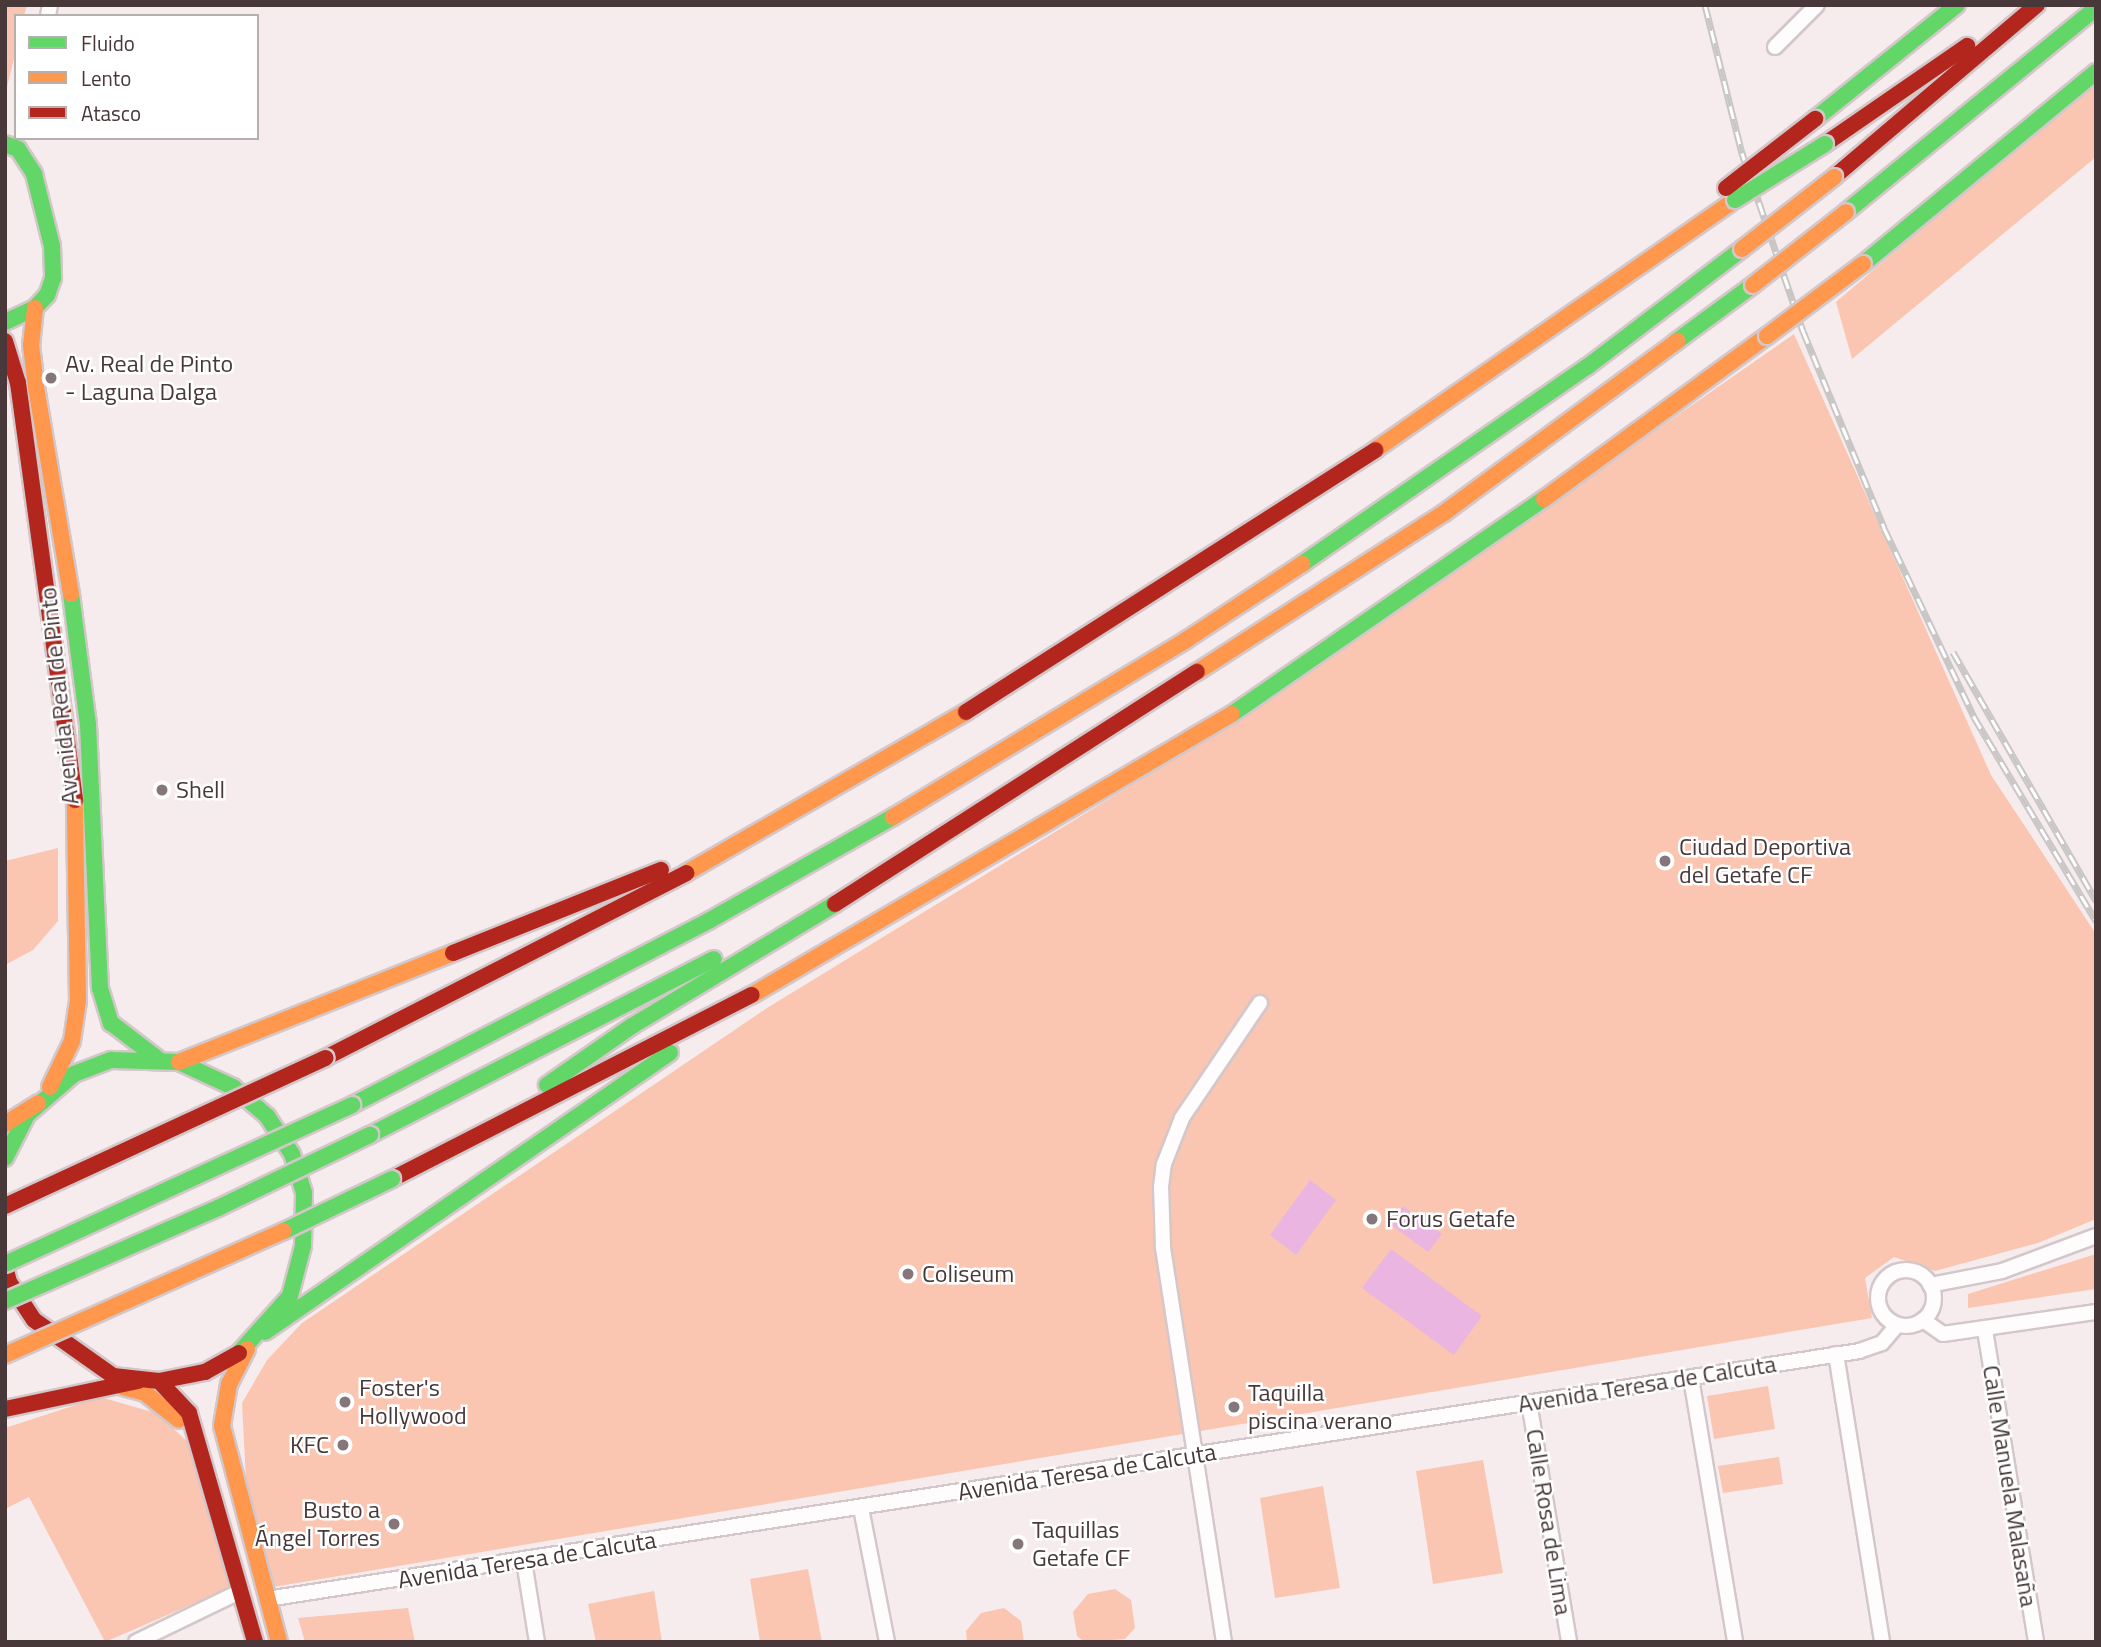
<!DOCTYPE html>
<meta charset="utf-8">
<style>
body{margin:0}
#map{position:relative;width:2101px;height:1647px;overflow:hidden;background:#f6ecee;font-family:"Titillium Web",sans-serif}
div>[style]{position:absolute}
.green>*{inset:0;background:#fac6b2}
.water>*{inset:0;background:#ebb5e1}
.roads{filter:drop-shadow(2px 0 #d3c7c9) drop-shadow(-2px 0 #d3c7c9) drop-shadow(0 2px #d3c7c9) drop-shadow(0 -2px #d3c7c9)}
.street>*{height:14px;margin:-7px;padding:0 7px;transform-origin:7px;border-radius:7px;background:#fefcfc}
.street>.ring{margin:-7px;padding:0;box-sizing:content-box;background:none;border:14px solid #fefcfc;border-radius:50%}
.fast>*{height:16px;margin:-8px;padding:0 8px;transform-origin:8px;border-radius:8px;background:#63d668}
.slow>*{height:16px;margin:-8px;padding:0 8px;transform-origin:8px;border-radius:8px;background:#ff974d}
.jam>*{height:16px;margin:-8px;padding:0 8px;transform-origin:8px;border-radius:8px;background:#b3261e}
.rail>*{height:7px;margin-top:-3.5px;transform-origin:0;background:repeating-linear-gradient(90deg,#fff 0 13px,#c9c6c6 0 26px);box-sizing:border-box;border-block:2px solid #c9c6c6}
.bridges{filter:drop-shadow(2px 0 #d3c7c9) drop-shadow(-2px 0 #d3c7c9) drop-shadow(0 2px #d3c7c9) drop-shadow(0 -2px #d3c7c9)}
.fast-bridge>*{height:16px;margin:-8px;padding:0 8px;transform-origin:8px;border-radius:8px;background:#63d668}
.slow-bridge>*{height:16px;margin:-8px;padding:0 8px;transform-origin:8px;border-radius:8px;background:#ff974d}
.jam-bridge>*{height:16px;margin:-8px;padding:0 8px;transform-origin:8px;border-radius:8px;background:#b3261e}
.dots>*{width:19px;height:19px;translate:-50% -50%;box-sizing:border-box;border:4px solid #fff;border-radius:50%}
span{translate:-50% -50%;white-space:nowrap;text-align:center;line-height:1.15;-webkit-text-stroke:5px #fff;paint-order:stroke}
.poi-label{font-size:24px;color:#48383a}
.left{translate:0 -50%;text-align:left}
.right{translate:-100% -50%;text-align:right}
.street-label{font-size:24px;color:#48383a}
.frame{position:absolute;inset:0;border:7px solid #48383a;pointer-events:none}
.legend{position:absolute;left:14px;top:14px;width:245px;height:126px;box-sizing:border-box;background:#fff;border:2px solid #b6afb0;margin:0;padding:9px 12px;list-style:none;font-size:21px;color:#48383a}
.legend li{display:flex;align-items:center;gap:14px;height:35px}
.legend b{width:35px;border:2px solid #b6afb0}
</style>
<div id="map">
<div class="green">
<div style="clip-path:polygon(5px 5px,27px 5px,24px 16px,16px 16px,16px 51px,5px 95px)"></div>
<div style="clip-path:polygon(2096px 80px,2096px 157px,1852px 359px,1836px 302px)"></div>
<div style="clip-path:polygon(1794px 334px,1991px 775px,2096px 934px,2096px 1219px,2038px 1243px,1935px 1271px,1894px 1257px,1865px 1278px,1872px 1318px,273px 1587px,246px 1480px,242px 1403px,267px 1360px,302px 1323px,767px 1008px,1251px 712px)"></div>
<div style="clip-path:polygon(58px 848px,58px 921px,33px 950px,5px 965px,5px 861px)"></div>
<div style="clip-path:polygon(2096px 1254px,2096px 1289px,1968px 1308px,1968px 1294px)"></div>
<div style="clip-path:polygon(1768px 1386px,1775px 1429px,1714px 1439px,1707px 1396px)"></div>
<div style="clip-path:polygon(100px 1397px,156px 1413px,187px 1441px,232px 1587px,105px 1642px,29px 1497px,5px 1509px,5px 1428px)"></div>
<div style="clip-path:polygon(1779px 1457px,1783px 1484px,1723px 1493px,1718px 1466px)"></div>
<div style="clip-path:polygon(1483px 1460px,1503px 1573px,1433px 1584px,1416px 1471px)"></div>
<div style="clip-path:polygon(1323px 1486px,1340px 1588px,1275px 1598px,1260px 1498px)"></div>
<div style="clip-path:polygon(808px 1569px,822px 1642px,760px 1642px,750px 1579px)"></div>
<div style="clip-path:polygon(1115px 1589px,1131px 1600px,1135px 1628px,1125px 1639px,1084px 1642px,1077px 1636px,1073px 1612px,1088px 1594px)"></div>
<div style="clip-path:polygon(654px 1591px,662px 1642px,596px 1642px,588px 1604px)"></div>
<div style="clip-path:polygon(408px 1608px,415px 1642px,305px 1642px,298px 1618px)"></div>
<div style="clip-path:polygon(1004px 1608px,1021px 1621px,1024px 1642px,967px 1642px,966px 1631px,981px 1613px)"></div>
</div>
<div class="water">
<div style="clip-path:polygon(1310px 1180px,1336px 1200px,1296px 1255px,1270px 1235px)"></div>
<div style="clip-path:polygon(1403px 1206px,1442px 1234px,1428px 1252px,1390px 1224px)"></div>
<div style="clip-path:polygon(1391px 1249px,1482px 1316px,1454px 1355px,1362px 1288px)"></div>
</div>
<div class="roads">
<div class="street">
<div style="left:48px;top:16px;width:11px;rotate:-80deg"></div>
<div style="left:1775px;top:47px;width:59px;rotate:-45deg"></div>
<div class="ring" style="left:1878px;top:1270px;width:42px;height:42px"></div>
<div style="left:1930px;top:1285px;width:73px;rotate:-11deg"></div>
<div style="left:2002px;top:1271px;width:100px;rotate:-20.4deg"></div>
<div style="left:1923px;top:1320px;width:24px;rotate:35deg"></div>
<div style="left:1943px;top:1334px;width:155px;rotate:-8.2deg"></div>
<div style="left:1985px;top:1330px;width:316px;rotate:80.7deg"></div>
<div style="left:1836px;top:1354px;width:292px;rotate:80.9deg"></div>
<div style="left:1691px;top:1378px;width:268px;rotate:80.5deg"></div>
<div style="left:1529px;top:1402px;width:243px;rotate:80.5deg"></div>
<div style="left:861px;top:1508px;width:136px;rotate:79deg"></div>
<div style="left:524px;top:1561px;width:82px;rotate:80.9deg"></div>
<div style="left:267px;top:1599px;width:1611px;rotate:-8.85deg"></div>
<div style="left:1859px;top:1351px;width:24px;rotate:-19deg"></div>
<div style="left:1882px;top:1343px;width:23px;rotate:-50deg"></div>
<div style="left:136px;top:1642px;width:117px;rotate:-25.9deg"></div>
<div style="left:1224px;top:1642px;width:401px;rotate:-98.8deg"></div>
<div style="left:1163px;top:1246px;width:59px;rotate:-91.9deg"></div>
<div style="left:1161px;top:1187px;width:23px;rotate:-83deg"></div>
<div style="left:1164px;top:1164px;width:49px;rotate:-68.6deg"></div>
<div style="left:1182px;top:1118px;width:139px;rotate:-55.9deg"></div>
</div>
<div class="fast">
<div style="left:1815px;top:119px;width:182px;rotate:-38.8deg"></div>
<div style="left:5px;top:144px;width:14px;rotate:21deg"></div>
<div style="left:18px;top:149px;width:30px;rotate:57deg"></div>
<div style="left:34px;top:174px;width:74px;rotate:76deg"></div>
<div style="left:52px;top:246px;width:32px;rotate:88deg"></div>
<div style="left:53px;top:278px;width:18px;rotate:109deg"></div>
<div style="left:47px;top:295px;width:18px;rotate:133deg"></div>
<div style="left:35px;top:308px;width:33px;rotate:155deg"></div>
<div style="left:1846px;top:212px;width:323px;rotate:-39.2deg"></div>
<div style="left:1863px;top:264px;width:302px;rotate:-39.5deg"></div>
<div style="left:1677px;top:341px;width:94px;rotate:-36.4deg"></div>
<div style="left:1302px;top:564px;width:346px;rotate:-34.7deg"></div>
<div style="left:1587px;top:367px;width:195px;rotate:-37.3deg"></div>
<div style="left:71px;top:594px;width:132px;rotate:82.6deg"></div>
<div style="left:88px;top:725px;width:263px;rotate:87.4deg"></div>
<div style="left:100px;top:988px;width:37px;rotate:73deg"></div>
<div style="left:111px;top:1023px;width:58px;rotate:37.3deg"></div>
<div style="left:1232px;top:714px;width:379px;rotate:-34.6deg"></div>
<div style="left:547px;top:1085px;width:103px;rotate:-34.8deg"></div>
<div style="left:632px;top:1026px;width:237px;rotate:-31deg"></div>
<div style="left:352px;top:1105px;width:403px;rotate:-27.3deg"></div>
<div style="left:710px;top:920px;width:210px;rotate:-29.4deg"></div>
<div style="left:370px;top:1135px;width:386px;rotate:-27.1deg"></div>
<div style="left:5px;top:1158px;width:48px;rotate:-62.9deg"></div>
<div style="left:27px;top:1115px;width:62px;rotate:-41.1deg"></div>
<div style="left:74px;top:1074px;width:40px;rotate:-21deg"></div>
<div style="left:111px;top:1060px;width:68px;rotate:1.7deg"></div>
<div style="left:179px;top:1062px;width:60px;rotate:24.8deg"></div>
<div style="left:233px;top:1087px;width:45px;rotate:40.5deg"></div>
<div style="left:267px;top:1116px;width:45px;rotate:56.7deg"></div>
<div style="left:292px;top:1154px;width:41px;rotate:72.9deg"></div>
<div style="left:304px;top:1193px;width:53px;rotate:91.1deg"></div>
<div style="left:303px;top:1246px;width:52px;rotate:104.6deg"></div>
<div style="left:290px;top:1296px;width:76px;rotate:131.8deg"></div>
<div style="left:265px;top:1332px;width:492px;rotate:-34.6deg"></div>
</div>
<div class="slow">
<div style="left:35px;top:308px;width:37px;rotate:96deg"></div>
<div style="left:31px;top:345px;width:42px;rotate:83.2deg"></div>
<div style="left:36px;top:387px;width:210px;rotate:80.4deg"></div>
<div style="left:1375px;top:450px;width:432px;rotate:-34.8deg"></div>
<div style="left:1544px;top:499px;width:276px;rotate:-36.2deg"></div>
<div style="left:1197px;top:672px;width:294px;rotate:-32.8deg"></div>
<div style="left:1444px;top:513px;width:290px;rotate:-36.4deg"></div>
<div style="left:893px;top:817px;width:342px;rotate:-31.1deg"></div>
<div style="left:1186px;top:640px;width:139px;rotate:-33.2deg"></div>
<div style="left:686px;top:873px;width:323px;rotate:-29.9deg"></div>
<div style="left:752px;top:995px;width:556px;rotate:-30.35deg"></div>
<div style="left:179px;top:1062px;width:295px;rotate:-21.7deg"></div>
<div style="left:50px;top:1087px;width:51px;rotate:-64.4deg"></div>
<div style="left:72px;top:1041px;width:40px;rotate:-81.5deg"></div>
<div style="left:78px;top:1001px;width:201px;rotate:-90.9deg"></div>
<div style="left:5px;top:1124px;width:39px;rotate:-32deg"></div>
<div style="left:247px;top:1349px;width:39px;rotate:117deg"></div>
<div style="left:229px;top:1384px;width:43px;rotate:99.5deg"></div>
<div style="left:222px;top:1426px;width:223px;rotate:75.2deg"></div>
<div style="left:123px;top:1387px;width:23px;rotate:15deg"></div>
<div style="left:145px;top:1393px;width:43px;rotate:38.5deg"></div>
</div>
<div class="jam">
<div style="left:1825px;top:144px;width:173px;rotate:-34.6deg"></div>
<div style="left:1834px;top:177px;width:266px;rotate:-40.3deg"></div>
<div style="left:5px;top:341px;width:44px;rotate:72.8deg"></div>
<div style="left:18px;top:383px;width:421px;rotate:82.2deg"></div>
<div style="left:966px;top:712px;width:486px;rotate:-32.6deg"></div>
<div style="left:835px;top:904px;width:430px;rotate:-32.7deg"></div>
<div style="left:453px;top:953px;width:224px;rotate:-21.8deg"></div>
<div style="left:325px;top:1058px;width:406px;rotate:-27.1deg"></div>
<div style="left:392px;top:1179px;width:404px;rotate:-27.1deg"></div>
<div style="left:5px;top:1266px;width:16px;rotate:76deg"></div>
<div style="left:9px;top:1282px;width:45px;rotate:56.7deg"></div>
<div style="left:34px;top:1320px;width:97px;rotate:35.3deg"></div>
<div style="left:113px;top:1376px;width:46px;rotate:6.2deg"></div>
<div style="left:159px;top:1381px;width:47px;rotate:-11.1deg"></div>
<div style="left:205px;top:1372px;width:39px;rotate:-29deg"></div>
<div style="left:159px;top:1381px;width:44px;rotate:46.8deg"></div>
<div style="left:189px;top:1413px;width:238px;rotate:73.9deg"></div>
<div style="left:5px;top:1409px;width:136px;rotate:-11.9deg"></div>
</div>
</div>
<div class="rail">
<div style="left:1705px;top:5px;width:153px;rotate:76deg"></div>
<div style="left:1742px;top:153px;width:188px;rotate:71.1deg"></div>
<div style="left:1803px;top:331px;width:213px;rotate:67.6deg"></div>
<div style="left:1884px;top:528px;width:209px;rotate:64.5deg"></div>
<div style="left:1974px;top:717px;width:238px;rotate:59.1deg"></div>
<div style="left:1953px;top:652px;width:287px;rotate:60.1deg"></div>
</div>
<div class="bridges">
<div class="fast-bridge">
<div style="left:1735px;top:200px;width:106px;rotate:-31.9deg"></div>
<div style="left:284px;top:1231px;width:120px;rotate:-25.7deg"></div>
<div style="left:5px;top:1264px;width:382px;rotate:-24.6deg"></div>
<div style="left:5px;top:1301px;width:232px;rotate:-23.6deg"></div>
<div style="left:218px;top:1208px;width:169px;rotate:-25.7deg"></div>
</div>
<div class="slow-bridge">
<div style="left:1742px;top:249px;width:117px;rotate:-38deg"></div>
<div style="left:1753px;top:285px;width:118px;rotate:-38.1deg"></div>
<div style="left:1767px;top:336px;width:120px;rotate:-36.9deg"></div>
<div style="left:5px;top:1355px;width:305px;rotate:-24deg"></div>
</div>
<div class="jam-bridge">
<div style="left:1726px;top:188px;width:113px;rotate:-37.8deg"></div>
<div style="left:5px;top:1206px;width:353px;rotate:-24.8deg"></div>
</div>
</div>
<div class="dots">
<div style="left:51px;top:378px;background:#857779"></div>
<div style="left:162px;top:790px;background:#857779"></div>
<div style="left:1665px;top:861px;background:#857779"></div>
<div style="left:1372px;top:1219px;background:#857779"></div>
<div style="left:908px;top:1274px;background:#857779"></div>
<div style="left:345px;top:1402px;background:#857779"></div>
<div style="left:1234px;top:1407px;background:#857779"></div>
<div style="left:343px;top:1445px;background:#857779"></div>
<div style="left:394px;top:1524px;background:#857779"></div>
<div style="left:1018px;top:1544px;background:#857779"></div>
</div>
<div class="poi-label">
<span class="left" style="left:65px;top:378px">Av. Real de Pinto<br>- Laguna Dalga</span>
<span class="left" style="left:176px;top:790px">Shell</span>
<span class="left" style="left:1679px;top:861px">Ciudad Deportiva<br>del Getafe CF</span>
<span class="left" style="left:1386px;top:1219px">Forus Getafe</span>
<span class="left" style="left:922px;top:1274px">Coliseum</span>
<span class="left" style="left:359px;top:1402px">Foster's<br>Hollywood</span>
<span class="left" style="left:1248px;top:1407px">Taquilla<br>piscina verano</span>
<span class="right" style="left:329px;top:1445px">KFC</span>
<span class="right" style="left:380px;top:1524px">Busto a<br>Ángel Torres</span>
<span class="left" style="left:1032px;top:1544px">Taquillas<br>Getafe CF</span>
</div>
<div class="street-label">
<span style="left:59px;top:696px;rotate:-96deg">Avenida Real de Pinto</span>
<span style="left:1647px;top:1384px;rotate:-9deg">Avenida Teresa de Calcuta</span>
<span style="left:1087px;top:1472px;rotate:-9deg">Avenida Teresa de Calcuta</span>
<span style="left:2010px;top:1486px;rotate:81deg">Calle Manuela Malasaña</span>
<span style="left:1549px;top:1522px;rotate:81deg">Calle Rosa de Lima</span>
<span style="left:527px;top:1560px;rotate:-9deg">Avenida Teresa de Calcuta</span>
</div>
<div class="frame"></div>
<ul class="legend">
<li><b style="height:9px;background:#63d668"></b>Fluido</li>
<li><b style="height:9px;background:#ff974d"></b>Lento</li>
<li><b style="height:9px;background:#b3261e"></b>Atasco</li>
</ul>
</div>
